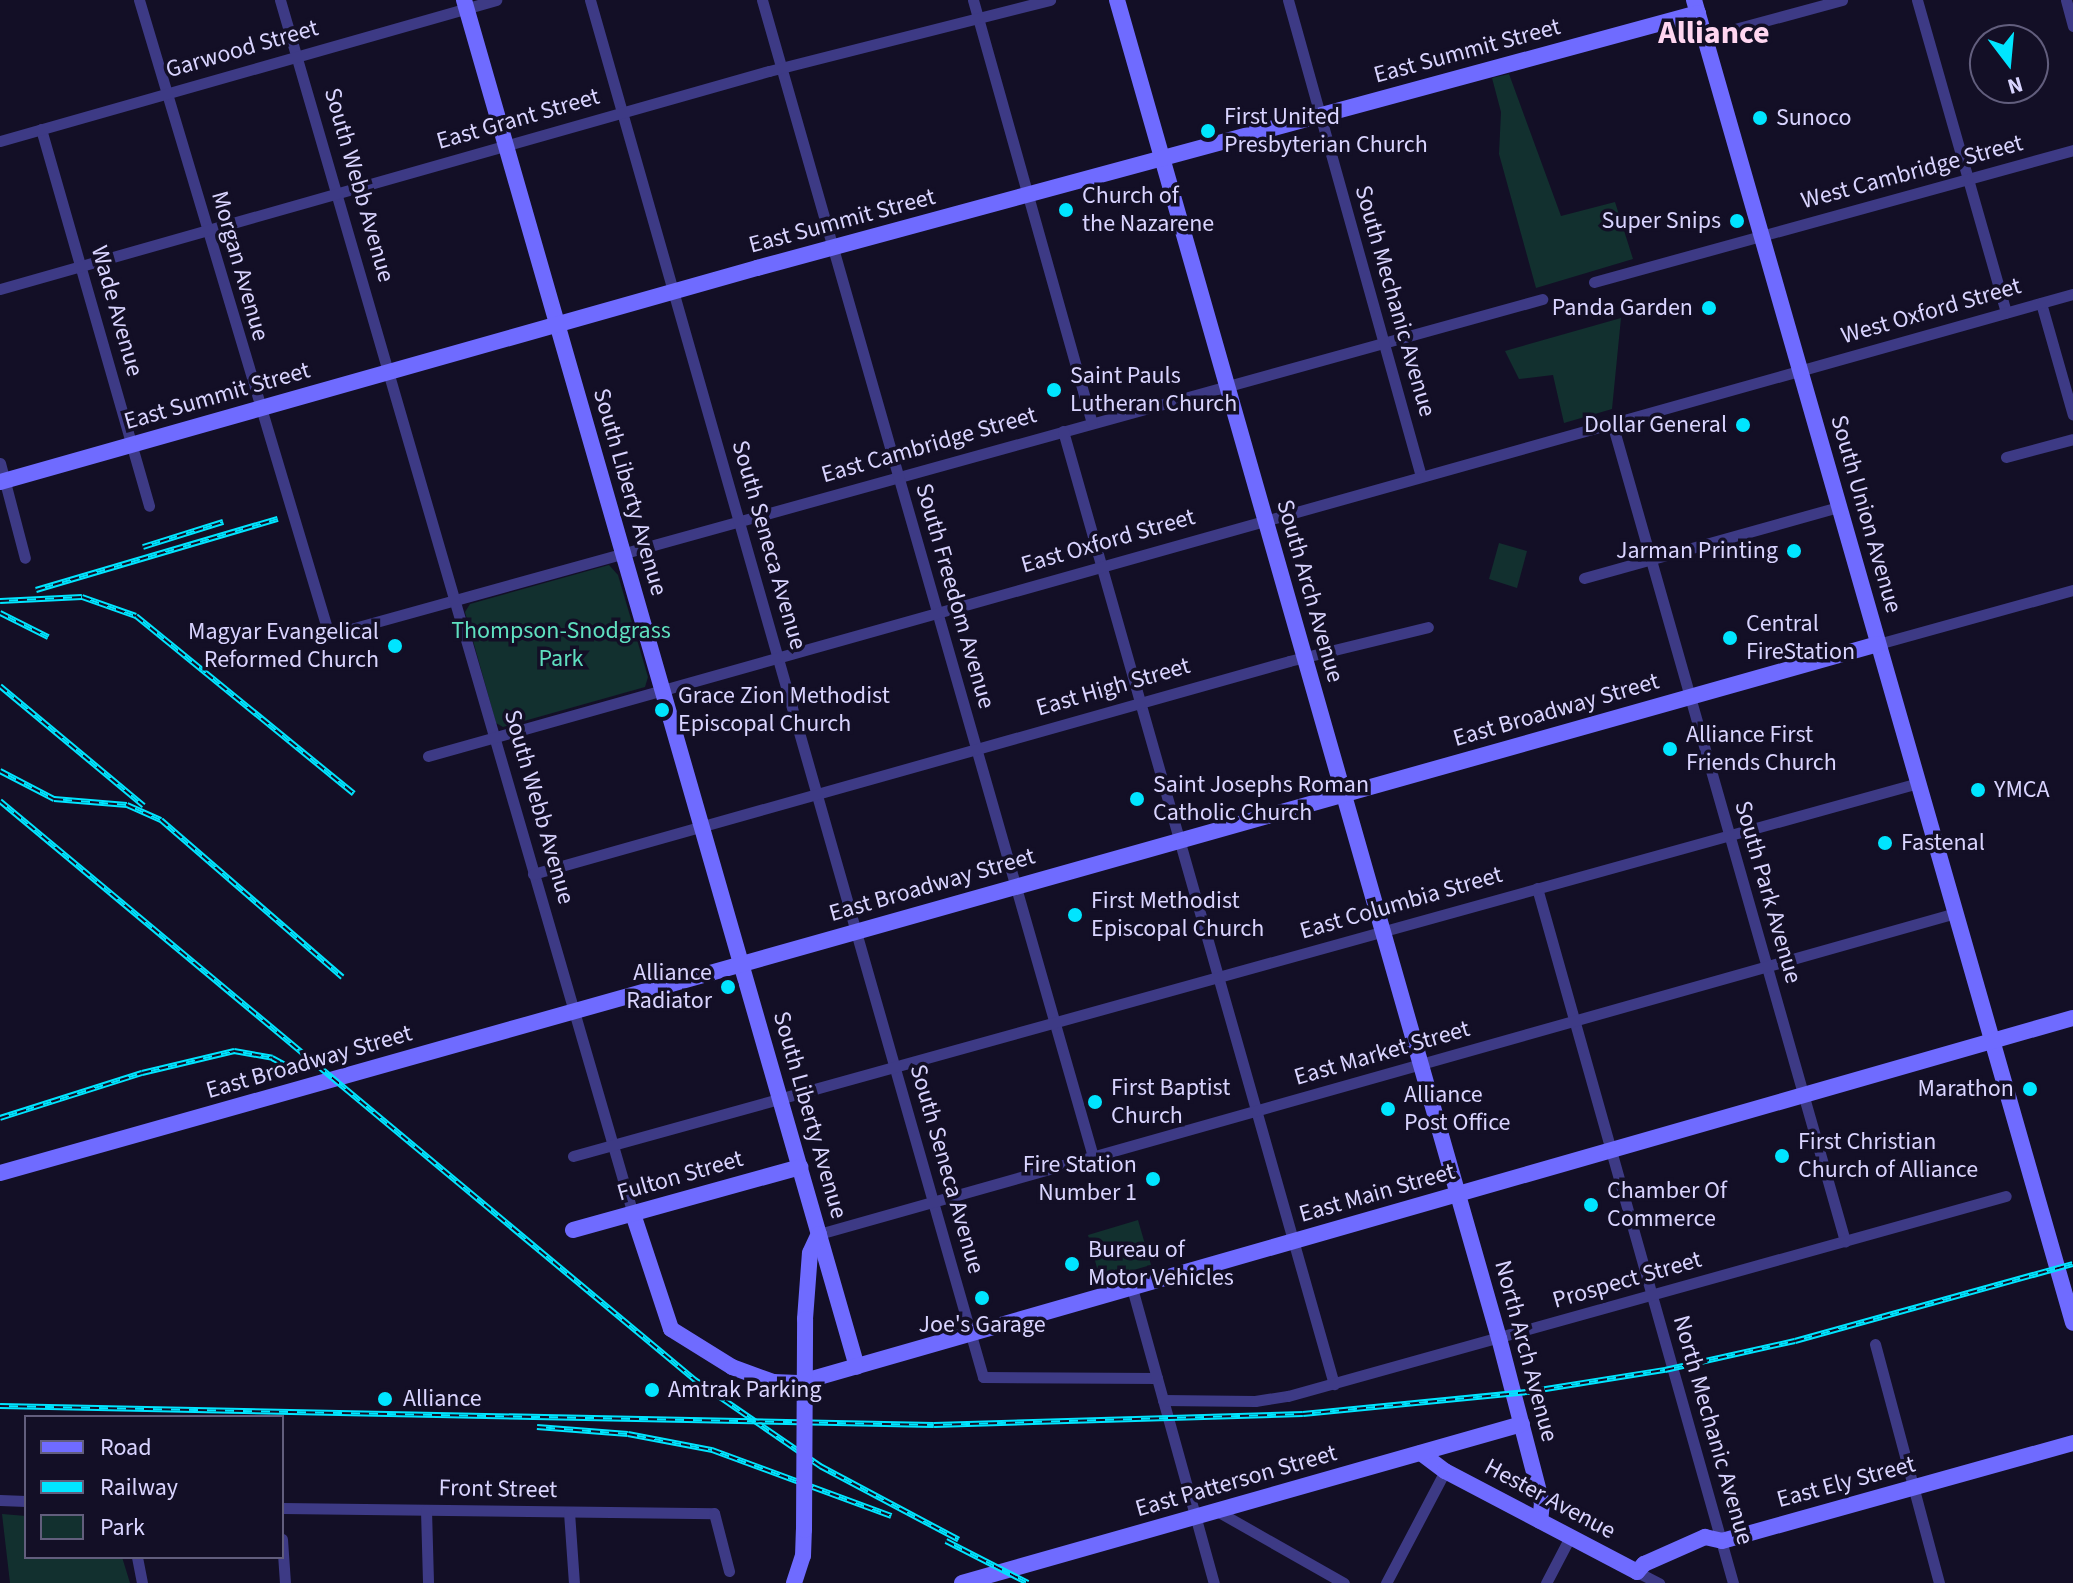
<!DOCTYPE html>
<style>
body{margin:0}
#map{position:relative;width:2073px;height:1583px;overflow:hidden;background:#130f26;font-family:"Source Sans 3",sans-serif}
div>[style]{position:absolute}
.green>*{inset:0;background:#12302f}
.street>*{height:11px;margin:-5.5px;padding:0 5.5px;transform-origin:5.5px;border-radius:5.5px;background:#3d3a85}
.secondary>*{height:16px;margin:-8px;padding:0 8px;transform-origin:8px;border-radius:8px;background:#6f6bff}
.rail>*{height:6px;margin-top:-3px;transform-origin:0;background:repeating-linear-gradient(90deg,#130f26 0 9px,#00e5ff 0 18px);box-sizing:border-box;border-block:2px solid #00e5ff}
.secondary-bridge>*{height:16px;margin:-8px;padding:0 8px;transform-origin:8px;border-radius:8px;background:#6f6bff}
.dots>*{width:22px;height:22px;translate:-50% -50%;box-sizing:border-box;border:4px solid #130f26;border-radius:50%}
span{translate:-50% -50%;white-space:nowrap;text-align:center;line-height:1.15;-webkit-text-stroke:7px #130f26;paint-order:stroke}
.street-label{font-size:24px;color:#d9d4ff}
.poi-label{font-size:24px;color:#d9d4ff}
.left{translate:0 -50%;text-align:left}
.right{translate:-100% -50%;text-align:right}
.park-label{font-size:24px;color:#5fe0c0}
.district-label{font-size:32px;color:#ffd6f0;font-weight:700}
.legend{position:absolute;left:24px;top:1415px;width:260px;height:144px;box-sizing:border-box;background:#130f26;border:2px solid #625e7d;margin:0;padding:10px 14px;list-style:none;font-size:24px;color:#d9d4ff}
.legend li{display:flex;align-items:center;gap:16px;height:40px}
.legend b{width:40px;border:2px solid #625e7d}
.north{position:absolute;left:1969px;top:24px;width:80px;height:80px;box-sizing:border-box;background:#130f26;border:2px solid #625e7d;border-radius:50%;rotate:164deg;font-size:22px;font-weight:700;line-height:32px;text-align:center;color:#d9d4ff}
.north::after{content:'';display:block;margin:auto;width:28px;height:36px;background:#00e5ff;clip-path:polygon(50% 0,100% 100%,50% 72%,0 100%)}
</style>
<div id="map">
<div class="green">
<div style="clip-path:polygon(1509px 74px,1561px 216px,1615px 202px,1633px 259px,1536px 288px,1499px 154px,1501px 112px,1492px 78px)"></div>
<div style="clip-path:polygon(1621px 318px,1612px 409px,1564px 423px,1553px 375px,1519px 379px,1505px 351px)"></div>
<div style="clip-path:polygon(1499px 543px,1527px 551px,1517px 588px,1489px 579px)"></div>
<div style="clip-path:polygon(609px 565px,618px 575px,648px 677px,645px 687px,503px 727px,496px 723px,465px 612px,470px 604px)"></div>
<div style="clip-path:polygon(1138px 1220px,1151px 1265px,1109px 1277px,1097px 1268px,1088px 1235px)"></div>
<div style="clip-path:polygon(2px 1514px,26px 1516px,26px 1557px,122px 1557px,130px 1583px,10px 1583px)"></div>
</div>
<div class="street">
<div style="left:139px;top:0;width:663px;rotate:73.34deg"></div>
<div style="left:329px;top:635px;width:1259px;rotate:-15.48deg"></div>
<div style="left:280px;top:0;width:1264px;rotate:73.79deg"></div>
<div style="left:590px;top:0;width:1432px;rotate:74.07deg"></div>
<div style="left:983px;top:1377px;width:174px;rotate:0.3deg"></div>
<div style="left:762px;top:0;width:1203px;rotate:74.03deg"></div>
<div style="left:973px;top:0;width:439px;rotate:74.3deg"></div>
<div style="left:1288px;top:0;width:494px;rotate:74.4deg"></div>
<div style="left:1917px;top:0;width:325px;rotate:74.1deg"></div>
<div style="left:2066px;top:0;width:27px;rotate:75deg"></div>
<div style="left:1705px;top:37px;width:142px;rotate:-15.1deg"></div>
<div style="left:41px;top:129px;width:392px;rotate:74deg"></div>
<div style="left:0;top:141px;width:516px;rotate:-15.87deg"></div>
<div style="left:1594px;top:282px;width:497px;rotate:-15.4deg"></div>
<div style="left:0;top:289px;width:799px;rotate:-15.83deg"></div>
<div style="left:769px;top:71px;width:290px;rotate:-14.2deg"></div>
<div style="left:2041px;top:303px;width:116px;rotate:74.1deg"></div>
<div style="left:1612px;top:423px;width:851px;rotate:74.1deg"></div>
<div style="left:1063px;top:431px;width:991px;rotate:74.13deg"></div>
<div style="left:2006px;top:457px;width:69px;rotate:-15deg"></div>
<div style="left:0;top:463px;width:98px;rotate:75.3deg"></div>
<div style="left:1584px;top:578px;width:265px;rotate:-15.6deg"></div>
<div style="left:1878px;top:644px;width:202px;rotate:-15.5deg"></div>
<div style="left:428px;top:756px;width:1709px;rotate:-15.69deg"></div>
<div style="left:533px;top:874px;width:785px;rotate:-15.73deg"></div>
<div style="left:1289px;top:661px;width:143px;rotate:-13.7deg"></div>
<div style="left:1537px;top:888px;width:722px;rotate:74.25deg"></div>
<div style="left:573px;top:1156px;width:1396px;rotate:-15.5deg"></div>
<div style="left:819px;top:1234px;width:1181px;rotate:-15.77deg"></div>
<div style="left:1132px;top:1288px;width:306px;rotate:74.5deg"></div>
<div style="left:1875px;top:1344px;width:247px;rotate:75deg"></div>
<div style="left:1163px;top:1400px;width:92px;rotate:0.6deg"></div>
<div style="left:1255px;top:1401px;width:33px;rotate:-9deg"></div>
<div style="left:1288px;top:1396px;width:745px;rotate:-15.57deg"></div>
<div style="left:0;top:1500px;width:26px;rotate:2deg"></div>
<div style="left:282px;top:1508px;width:432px;rotate:0.7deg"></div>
<div style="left:714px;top:1513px;width:60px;rotate:75.5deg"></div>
<div style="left:426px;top:1510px;width:73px;rotate:88.4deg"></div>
<div style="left:1217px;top:1511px;width:146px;rotate:29.6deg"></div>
<div style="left:569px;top:1512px;width:71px;rotate:86deg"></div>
<div style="left:282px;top:1539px;width:44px;rotate:86.1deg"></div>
<div style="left:137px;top:1557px;width:26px;rotate:79deg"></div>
<div style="left:1637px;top:1572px;width:25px;rotate:27deg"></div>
<div style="left:1386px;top:1583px;width:127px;rotate:-62.2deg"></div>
<div style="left:1546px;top:1583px;width:52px;rotate:-62.4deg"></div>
</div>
<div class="secondary">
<div style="left:464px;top:0;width:1422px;rotate:73.96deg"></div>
<div style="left:1117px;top:0;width:1391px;rotate:74.07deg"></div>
<div style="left:1499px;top:1338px;width:171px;rotate:75.4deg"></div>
<div style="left:1542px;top:1503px;width:18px;rotate:96deg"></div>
<div style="left:1694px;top:0;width:1376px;rotate:74.01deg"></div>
<div style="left:0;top:482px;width:787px;rotate:-15.79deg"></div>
<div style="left:757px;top:268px;width:975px;rotate:-15.16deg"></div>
<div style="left:0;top:1173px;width:1951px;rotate:-15.73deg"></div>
<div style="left:633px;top:1214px;width:121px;rotate:71.7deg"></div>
<div style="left:671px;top:1329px;width:72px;rotate:31.9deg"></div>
<div style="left:732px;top:1367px;width:44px;rotate:20.1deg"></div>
<div style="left:773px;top:1382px;width:25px;rotate:2deg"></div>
<div style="left:798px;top:1383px;width:1326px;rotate:-15.98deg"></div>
<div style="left:573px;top:1230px;width:236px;rotate:-15.5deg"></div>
<div style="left:805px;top:1319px;width:66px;rotate:-85.7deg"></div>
<div style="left:810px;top:1253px;width:21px;rotate:-65deg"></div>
<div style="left:1421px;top:1453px;width:30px;rotate:37deg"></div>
<div style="left:1445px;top:1471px;width:217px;rotate:27.7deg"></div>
<div style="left:1637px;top:1572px;width:11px;rotate:-49deg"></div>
<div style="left:1644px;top:1564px;width:67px;rotate:-23.9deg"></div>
<div style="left:1705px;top:1537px;width:17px;rotate:13deg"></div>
<div style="left:1722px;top:1541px;width:364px;rotate:-15.6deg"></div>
<div style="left:794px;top:1583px;width:28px;rotate:-72deg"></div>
<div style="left:803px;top:1556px;width:26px;rotate:-88deg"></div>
<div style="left:962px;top:1583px;width:582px;rotate:-15.85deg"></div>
</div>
<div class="rail">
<div style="left:143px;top:547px;width:84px;rotate:-17.4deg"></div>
<div style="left:36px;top:590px;width:252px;rotate:-16.4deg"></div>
<div style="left:0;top:601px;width:82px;rotate:-2.8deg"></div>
<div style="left:82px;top:597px;width:57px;rotate:19.4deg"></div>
<div style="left:136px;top:616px;width:281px;rotate:39.2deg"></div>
<div style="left:0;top:613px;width:54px;rotate:26.6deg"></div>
<div style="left:0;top:686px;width:187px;rotate:39.8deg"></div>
<div style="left:0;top:771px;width:61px;rotate:27.4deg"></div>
<div style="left:54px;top:799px;width:73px;rotate:4.7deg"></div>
<div style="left:127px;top:805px;width:37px;rotate:24deg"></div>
<div style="left:161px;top:820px;width:240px;rotate:40.9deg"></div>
<div style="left:0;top:801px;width:905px;rotate:39.8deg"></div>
<div style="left:695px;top:1380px;width:152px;rotate:34.5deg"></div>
<div style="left:820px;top:1466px;width:157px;rotate:28deg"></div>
<div style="left:0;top:1118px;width:149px;rotate:-17.6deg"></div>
<div style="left:142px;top:1073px;width:95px;rotate:-13.4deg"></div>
<div style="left:234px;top:1051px;width:39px;rotate:10deg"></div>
<div style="left:272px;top:1058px;width:30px;rotate:28deg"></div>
<div style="left:0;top:1406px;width:934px;rotate:1.17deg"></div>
<div style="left:934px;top:1425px;width:369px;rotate:-1.7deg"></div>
<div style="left:1303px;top:1414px;width:225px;rotate:-5.6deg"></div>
<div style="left:1527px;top:1392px;width:140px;rotate:-9.1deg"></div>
<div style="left:1665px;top:1370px;width:133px;rotate:-12.6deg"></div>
<div style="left:1795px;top:1341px;width:288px;rotate:-15.5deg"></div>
<div style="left:537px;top:1427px;width:91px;rotate:4.4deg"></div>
<div style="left:628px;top:1434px;width:86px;rotate:10.8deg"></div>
<div style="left:712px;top:1450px;width:191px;rotate:20.2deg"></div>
<div style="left:946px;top:1541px;width:92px;rotate:27.1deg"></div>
</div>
<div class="secondary-bridge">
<div style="left:804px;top:1530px;width:211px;rotate:-89.7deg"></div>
</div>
<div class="dots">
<div style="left:1760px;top:118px;background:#00e5ff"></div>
<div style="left:1208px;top:131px;background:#00e5ff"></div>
<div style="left:1066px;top:210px;background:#00e5ff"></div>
<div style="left:1737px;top:221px;background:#00e5ff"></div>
<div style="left:1709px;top:308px;background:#00e5ff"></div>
<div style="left:1054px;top:390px;background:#00e5ff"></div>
<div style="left:1743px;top:425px;background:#00e5ff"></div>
<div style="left:1794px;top:551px;background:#00e5ff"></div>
<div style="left:1730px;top:638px;background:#00e5ff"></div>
<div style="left:395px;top:646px;background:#00e5ff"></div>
<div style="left:662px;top:710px;background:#00e5ff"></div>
<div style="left:1670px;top:749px;background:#00e5ff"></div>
<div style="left:1978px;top:790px;background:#00e5ff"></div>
<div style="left:1137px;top:799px;background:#00e5ff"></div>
<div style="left:1885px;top:843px;background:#00e5ff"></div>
<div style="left:1075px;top:915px;background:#00e5ff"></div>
<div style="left:728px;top:987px;background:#00e5ff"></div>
<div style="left:2030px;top:1089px;background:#00e5ff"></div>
<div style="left:1095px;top:1102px;background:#00e5ff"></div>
<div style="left:1388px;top:1109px;background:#00e5ff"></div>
<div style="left:1782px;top:1156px;background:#00e5ff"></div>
<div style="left:1153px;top:1179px;background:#00e5ff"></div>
<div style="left:1591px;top:1205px;background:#00e5ff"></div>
<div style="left:1072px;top:1264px;background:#00e5ff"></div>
<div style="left:982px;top:1298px;background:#00e5ff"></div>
<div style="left:652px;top:1390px;background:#00e5ff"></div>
<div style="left:385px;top:1399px;background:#00e5ff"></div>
</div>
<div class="street-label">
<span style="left:242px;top:49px;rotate:-16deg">Garwood Street</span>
<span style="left:1467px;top:51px;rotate:-15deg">East Summit Street</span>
<span style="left:518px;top:119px;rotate:-16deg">East Grant Street</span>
<span style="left:1912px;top:172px;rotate:-15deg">West Cambridge Street</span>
<span style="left:359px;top:185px;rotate:74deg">South Webb Avenue</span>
<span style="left:842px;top:221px;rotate:-15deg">East Summit Street</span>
<span style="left:240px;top:266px;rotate:74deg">Morgan Avenue</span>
<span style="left:1395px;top:301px;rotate:74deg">South Mechanic Avenue</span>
<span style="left:117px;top:311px;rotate:74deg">Wade Avenue</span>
<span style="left:1931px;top:311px;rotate:-16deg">West Oxford Street</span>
<span style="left:217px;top:396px;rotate:-16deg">East Summit Street</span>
<span style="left:929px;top:445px;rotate:-16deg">East Cambridge Street</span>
<span style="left:630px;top:492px;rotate:74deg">South Liberty Avenue</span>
<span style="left:1866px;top:514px;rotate:74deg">South Union Avenue</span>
<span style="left:1108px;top:541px;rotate:-16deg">East Oxford Street</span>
<span style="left:769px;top:545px;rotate:74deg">South Seneca Avenue</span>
<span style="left:1310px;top:591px;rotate:74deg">South Arch Avenue</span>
<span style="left:955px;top:596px;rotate:74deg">South Freedom Avenue</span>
<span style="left:1113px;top:687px;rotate:-16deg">East High Street</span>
<span style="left:1556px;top:710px;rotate:-16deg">East Broadway Street</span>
<span style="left:539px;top:807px;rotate:74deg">South Webb Avenue</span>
<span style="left:932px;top:885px;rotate:-16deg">East Broadway Street</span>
<span style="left:1768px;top:892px;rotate:74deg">South Park Avenue</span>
<span style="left:1401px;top:903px;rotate:-16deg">East Columbia Street</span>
<span style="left:1382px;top:1053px;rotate:-16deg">East Market Street</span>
<span style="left:309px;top:1062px;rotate:-16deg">East Broadway Street</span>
<span style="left:810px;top:1115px;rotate:74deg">South Liberty Avenue</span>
<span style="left:947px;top:1169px;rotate:74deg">South Seneca Avenue</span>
<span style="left:680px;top:1176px;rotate:-16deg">Fulton Street</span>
<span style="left:1377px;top:1193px;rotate:-16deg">East Main Street</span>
<span style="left:1627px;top:1280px;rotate:-16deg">Prospect Street</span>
<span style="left:1526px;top:1351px;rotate:75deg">North Arch Avenue</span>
<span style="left:1713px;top:1430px;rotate:74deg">North Mechanic Avenue</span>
<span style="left:1236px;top:1481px;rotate:-16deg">East Patterson Street</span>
<span style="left:1846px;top:1482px;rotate:-15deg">East Ely Street</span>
<span style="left:498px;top:1489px;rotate:1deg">Front Street</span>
<span style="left:1550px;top:1499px;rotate:28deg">Hester Avenue</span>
</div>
<div class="poi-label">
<span class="left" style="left:1224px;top:131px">First United<br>Presbyterian Church</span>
<span class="left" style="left:1776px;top:118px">Sunoco</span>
<span class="left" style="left:1082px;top:210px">Church of<br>the Nazarene</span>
<span class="right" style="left:1721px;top:221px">Super Snips</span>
<span class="right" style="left:1693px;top:308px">Panda Garden</span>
<span class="left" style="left:1070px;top:390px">Saint Pauls<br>Lutheran Church</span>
<span class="right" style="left:1727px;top:425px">Dollar General</span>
<span class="right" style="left:1778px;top:551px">Jarman Printing</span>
<span class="left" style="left:1746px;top:638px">Central<br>FireStation</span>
<span class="right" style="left:379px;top:646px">Magyar Evangelical<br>Reformed Church</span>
<span class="left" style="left:678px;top:710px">Grace Zion Methodist<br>Episcopal Church</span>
<span class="left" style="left:1686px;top:749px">Alliance First<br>Friends Church</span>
<span class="left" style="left:1153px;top:799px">Saint Josephs Roman<br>Catholic Church</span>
<span class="left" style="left:1994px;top:790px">YMCA</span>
<span class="left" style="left:1901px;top:843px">Fastenal</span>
<span class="left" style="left:1091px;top:915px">First Methodist<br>Episcopal Church</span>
<span class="right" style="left:712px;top:987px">Alliance<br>Radiator</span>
<span class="left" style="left:1111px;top:1102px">First Baptist<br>Church</span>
<span class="right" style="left:2014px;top:1089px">Marathon</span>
<span class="left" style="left:1404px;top:1109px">Alliance<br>Post Office</span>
<span class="left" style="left:1798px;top:1156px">First Christian<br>Church of Alliance</span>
<span class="right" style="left:1137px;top:1179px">Fire Station<br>Number 1</span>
<span class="left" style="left:1607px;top:1205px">Chamber Of<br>Commerce</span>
<span class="left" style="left:1088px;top:1264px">Bureau of<br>Motor Vehicles</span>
<span style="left:982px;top:1325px">Joe's Garage</span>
<span class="left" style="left:668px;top:1390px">Amtrak Parking</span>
<span class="left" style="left:403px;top:1399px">Alliance</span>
</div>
<div class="park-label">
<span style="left:561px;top:645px">Thompson-Snodgrass<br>Park</span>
</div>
<div class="district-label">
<span style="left:1714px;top:33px">Alliance</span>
</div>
<ul class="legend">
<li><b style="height:10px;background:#6f6bff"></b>Road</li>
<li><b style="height:10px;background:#00e5ff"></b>Railway</li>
<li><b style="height:22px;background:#12302f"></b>Park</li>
</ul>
<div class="north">N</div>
</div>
